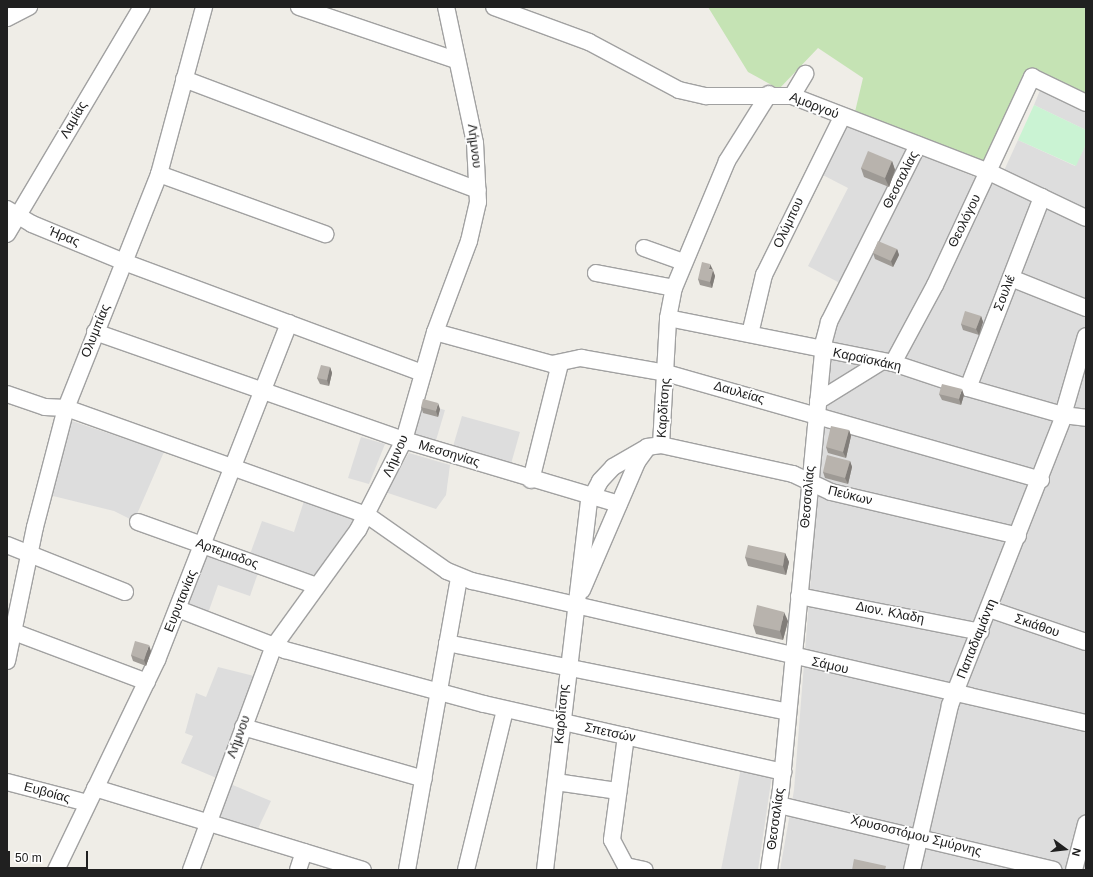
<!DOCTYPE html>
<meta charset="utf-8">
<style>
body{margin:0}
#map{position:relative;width:1093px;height:877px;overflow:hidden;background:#efede7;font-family:Helvetica,sans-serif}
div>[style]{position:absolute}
.residential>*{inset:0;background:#ddd}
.grass>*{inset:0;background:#c5e3b4}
.park>*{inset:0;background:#caf3d3}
.roads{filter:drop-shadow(1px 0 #a1a1a1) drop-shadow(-1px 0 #a1a1a1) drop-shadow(0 1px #a1a1a1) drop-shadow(0 -1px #a1a1a1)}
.minor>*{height:16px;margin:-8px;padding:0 8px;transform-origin:8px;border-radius:8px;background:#fff}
.wall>*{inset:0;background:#9e9a95}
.shaded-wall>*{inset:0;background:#817d79}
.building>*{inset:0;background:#b8b3ad}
span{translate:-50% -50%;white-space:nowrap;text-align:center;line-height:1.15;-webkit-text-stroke:3.5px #fff;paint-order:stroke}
.street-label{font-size:13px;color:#202020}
.frame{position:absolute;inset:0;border:8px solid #202020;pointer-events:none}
.north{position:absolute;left:1045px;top:829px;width:40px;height:40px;-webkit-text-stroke:3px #fff;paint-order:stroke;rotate:105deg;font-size:11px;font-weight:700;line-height:16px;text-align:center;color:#202020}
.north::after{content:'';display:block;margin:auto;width:14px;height:18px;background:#202020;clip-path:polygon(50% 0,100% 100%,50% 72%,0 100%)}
.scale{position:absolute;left:8px;top:851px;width:80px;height:18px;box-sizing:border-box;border:2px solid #202020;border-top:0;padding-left:5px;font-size:12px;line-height:14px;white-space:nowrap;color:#202020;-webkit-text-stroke:3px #fff;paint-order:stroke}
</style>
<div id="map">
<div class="residential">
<div style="clip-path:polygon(1043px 83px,1086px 103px,1086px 130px,1034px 105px)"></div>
<div style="clip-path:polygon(843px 123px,997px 186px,1018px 140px,1075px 166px,1086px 144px,1086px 870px,780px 870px,794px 790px,825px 399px,836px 321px,849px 288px,808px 266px,848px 188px,817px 172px)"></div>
<div style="clip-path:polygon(420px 403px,445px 410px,434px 447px,409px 440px)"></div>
<div style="clip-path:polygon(462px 416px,520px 432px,509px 471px,451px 453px)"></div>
<div style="clip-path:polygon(69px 420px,164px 452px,134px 521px,114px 511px,49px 495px)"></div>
<div style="clip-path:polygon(361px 437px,385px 444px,369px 484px,348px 478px)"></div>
<div style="clip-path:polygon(409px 453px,450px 465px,446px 495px,436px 509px,385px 492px)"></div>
<div style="clip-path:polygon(304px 501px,355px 518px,312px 579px,249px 557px,262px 521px,294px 532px)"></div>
<div style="clip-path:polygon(206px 554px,258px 573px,250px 596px,218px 585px,207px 616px,185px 608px)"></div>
<div style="clip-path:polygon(218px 667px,254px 676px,219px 779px,181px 763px,193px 736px,185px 733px,196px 693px,206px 697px)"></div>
<div style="clip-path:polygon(741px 768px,772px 775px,758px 870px,721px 870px)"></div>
<div style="clip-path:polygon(228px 783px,271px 801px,255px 835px,216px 818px)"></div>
</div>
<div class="grass">
<div style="clip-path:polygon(708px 7px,1086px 7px,1086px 97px,1029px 68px,983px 168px,854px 116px,863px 78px,818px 48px,779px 89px,748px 72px)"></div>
</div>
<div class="park">
<div style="clip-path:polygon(1034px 105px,1086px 130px,1086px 144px,1076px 166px,1018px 140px)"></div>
</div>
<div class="roads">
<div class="minor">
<div style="left:299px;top:7px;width:166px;rotate:18.7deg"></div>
<div style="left:494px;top:7px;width:101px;rotate:20.2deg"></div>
<div style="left:589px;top:42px;width:102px;rotate:28.1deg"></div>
<div style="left:679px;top:90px;width:28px;rotate:13deg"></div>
<div style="left:706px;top:96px;width:86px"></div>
<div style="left:792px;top:96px;width:211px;rotate:21.1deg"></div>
<div style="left:989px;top:172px;width:107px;rotate:25.4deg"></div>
<div style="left:7px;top:18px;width:25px;rotate:-27deg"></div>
<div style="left:184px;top:79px;width:314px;rotate:20.7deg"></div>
<div style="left:792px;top:96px;width:26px;rotate:-59deg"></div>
<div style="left:159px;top:174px;width:177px;rotate:19.9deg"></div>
<div style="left:7px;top:209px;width:29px;rotate:31deg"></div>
<div style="left:32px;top:224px;width:100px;rotate:22.4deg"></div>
<div style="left:124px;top:262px;width:319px;rotate:20.4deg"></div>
<div style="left:7px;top:234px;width:264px;rotate:-59.3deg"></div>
<div style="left:644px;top:248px;width:41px;rotate:19.7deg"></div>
<div style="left:596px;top:273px;width:79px;rotate:10.9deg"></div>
<div style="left:1011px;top:278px;width:81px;rotate:21.8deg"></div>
<div style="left:668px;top:318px;width:229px;rotate:11.3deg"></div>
<div style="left:893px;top:363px;width:79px;rotate:18.4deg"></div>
<div style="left:968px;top:388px;width:99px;rotate:15.9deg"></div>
<div style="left:1063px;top:415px;width:23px;rotate:7deg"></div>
<div style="left:95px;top:332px;width:327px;rotate:19.3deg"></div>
<div style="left:404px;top:440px;width:224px;rotate:16.6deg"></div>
<div style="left:435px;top:332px;width:121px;rotate:15.3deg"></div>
<div style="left:552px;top:364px;width:30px;rotate:-12deg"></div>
<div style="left:581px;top:358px;width:86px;rotate:10deg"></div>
<div style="left:666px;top:373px;width:390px;rotate:15.9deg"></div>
<div style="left:750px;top:334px;width:61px;rotate:-76.7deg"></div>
<div style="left:764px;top:275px;width:176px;rotate:-63.7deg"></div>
<div style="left:893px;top:363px;width:89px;rotate:-61.7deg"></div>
<div style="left:935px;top:285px;width:230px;rotate:-65deg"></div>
<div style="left:1032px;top:77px;width:60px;rotate:25.7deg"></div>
<div style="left:968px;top:388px;width:205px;rotate:-68.8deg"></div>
<div style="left:7px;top:394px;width:40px;rotate:18.9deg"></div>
<div style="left:45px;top:407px;width:21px;rotate:3deg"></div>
<div style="left:66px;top:408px;width:319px;rotate:19.6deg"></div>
<div style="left:367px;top:515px;width:98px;rotate:35deg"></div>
<div style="left:447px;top:571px;width:27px;rotate:22deg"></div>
<div style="left:472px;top:581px;width:630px;rotate:13.02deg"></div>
<div style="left:818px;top:401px;width:74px;rotate:-31.8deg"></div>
<div style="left:1063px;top:415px;width:82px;rotate:-73.8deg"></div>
<div style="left:661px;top:445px;width:135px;rotate:12.4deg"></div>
<div style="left:793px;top:474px;width:42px;rotate:25.3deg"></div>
<div style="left:831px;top:492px;width:192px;rotate:13.2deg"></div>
<div style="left:531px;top:480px;width:120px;rotate:-76deg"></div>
<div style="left:138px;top:522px;width:190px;rotate:19.7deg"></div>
<div style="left:7px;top:545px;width:127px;rotate:21.7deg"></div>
<div style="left:582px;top:590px;width:139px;rotate:-66.7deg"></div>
<div style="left:637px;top:462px;width:17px;rotate:-54deg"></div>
<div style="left:799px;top:596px;width:185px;rotate:11.2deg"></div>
<div style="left:178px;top:609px;width:115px;rotate:21deg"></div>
<div style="left:285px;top:650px;width:206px;rotate:15.2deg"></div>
<div style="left:484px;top:704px;width:307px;rotate:12.8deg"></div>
<div style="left:989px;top:609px;width:102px;rotate:18.8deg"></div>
<div style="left:14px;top:632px;width:142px;rotate:20.6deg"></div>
<div style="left:447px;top:643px;width:348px;rotate:11.4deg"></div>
<div style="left:7px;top:661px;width:137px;rotate:-78.2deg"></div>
<div style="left:35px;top:527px;width:123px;rotate:-75.4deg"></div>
<div style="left:66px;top:408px;width:252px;rotate:-68.3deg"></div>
<div style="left:159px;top:174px;width:173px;rotate:-74.9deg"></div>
<div style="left:243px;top:727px;width:188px;rotate:16deg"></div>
<div style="left:626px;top:736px;width:105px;rotate:97.7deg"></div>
<div style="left:612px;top:840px;width:30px;rotate:62deg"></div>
<div style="left:626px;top:866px;width:19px;rotate:12deg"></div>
<div style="left:7px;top:782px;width:83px;rotate:14.7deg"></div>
<div style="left:556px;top:782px;width:63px;rotate:8.3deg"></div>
<div style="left:95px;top:788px;width:280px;rotate:17deg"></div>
<div style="left:779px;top:805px;width:282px;rotate:13.3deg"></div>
<div style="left:56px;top:870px;width:233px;rotate:-64.3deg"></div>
<div style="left:157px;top:660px;width:362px;rotate:-68.6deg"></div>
<div style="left:191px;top:870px;width:239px;rotate:-69.7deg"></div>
<div style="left:274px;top:646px;width:143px;rotate:-54.1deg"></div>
<div style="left:358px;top:530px;width:101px;rotate:-62.9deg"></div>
<div style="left:404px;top:440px;width:112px;rotate:-74deg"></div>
<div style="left:435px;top:332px;width:97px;rotate:-69.5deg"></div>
<div style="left:469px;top:241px;width:40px;rotate:-77deg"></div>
<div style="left:478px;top:202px;width:59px;rotate:-92.9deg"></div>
<div style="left:475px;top:143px;width:139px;rotate:-102deg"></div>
<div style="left:298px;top:870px;width:19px;rotate:-72deg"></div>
<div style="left:407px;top:870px;width:298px;rotate:-79.9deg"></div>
<div style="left:466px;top:870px;width:165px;rotate:-76.3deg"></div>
<div style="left:545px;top:870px;width:371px;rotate:-83.2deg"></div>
<div style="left:589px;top:502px;width:24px;rotate:-62deg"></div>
<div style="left:600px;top:481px;width:19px;rotate:-47deg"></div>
<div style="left:613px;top:467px;width:39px;rotate:-30deg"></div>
<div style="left:647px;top:447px;width:14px;rotate:-8deg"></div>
<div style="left:661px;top:445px;width:127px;rotate:-86.8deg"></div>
<div style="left:668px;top:318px;width:31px;rotate:-79deg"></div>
<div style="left:674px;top:288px;width:138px;rotate:-67.3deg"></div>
<div style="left:727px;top:161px;width:79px;rotate:-57.9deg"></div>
<div style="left:769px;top:870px;width:82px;rotate:-81.6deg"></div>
<div style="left:781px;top:789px;width:450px;rotate:-84.5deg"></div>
<div style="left:824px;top:341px;width:20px;rotate:-75deg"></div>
<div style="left:829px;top:322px;width:198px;rotate:-63.3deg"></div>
<div style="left:912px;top:870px;width:169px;rotate:-77deg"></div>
<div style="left:950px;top:705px;width:311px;rotate:-68.5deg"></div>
<div style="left:1074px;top:870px;width:48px;rotate:-75.4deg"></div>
</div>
</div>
<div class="wall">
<div style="clip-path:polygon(892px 161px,895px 170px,889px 187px,864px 177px,861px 168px)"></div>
<div style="clip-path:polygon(897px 249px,899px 255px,893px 267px,875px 259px,873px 253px)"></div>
<div style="clip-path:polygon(712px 270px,715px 276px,712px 288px,700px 285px,698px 279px)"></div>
<div style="clip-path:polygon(981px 316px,983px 322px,979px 335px,963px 330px,961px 324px)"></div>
<div style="clip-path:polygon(330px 367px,332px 373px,329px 386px,320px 384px,317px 378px)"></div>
<div style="clip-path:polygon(939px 394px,964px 395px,961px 405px,942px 400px)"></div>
<div style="clip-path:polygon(421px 407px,440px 409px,438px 417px,423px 413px)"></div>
<div style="clip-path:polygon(849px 430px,851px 436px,846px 458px,828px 453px,826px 447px)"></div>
<div style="clip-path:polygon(850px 461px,852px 467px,848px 484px,825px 478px,823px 472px)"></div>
<div style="clip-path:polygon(785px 553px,789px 562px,786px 575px,748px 566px,745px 557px)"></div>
<div style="clip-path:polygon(788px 621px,783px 640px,756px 634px,753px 625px)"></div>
<div style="clip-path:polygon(151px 651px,146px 666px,133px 661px,131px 655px)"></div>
</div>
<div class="shaded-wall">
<div style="clip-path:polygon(892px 161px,895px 170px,889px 187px,885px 178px)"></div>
<div style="clip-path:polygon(897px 249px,899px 255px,893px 267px,891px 261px)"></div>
<div style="clip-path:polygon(710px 264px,713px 270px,709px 269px)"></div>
<div style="clip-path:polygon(713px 270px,715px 276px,712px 288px,710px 282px)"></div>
<div style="clip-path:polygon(981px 316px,983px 322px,979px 335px,976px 329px)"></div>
<div style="clip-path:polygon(330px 367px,332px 373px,329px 386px,327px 380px)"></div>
<div style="clip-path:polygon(962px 389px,964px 395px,961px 405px,959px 399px)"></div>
<div style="clip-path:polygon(438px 403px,440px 409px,438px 417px,436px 411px)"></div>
<div style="clip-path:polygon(849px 430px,851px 436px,846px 458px,843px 452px)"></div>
<div style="clip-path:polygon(850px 461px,852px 467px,848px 484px,845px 478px)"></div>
<div style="clip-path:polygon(785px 553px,789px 562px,786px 575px,783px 566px)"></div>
<div style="clip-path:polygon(784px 612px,788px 621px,783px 640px,780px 631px)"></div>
<div style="clip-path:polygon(149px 645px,151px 651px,146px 666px,144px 660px)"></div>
</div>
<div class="building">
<div style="clip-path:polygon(868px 151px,892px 161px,885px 178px,861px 168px)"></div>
<div style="clip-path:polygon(878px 241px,897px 249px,891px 261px,873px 253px)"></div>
<div style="clip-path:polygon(702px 262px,710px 264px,709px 269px,713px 270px,710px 282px,698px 279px)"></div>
<div style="clip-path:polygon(965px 311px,981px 316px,976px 329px,961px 324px)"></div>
<div style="clip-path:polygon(321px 365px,330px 367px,327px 380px,317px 378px)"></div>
<div style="clip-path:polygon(942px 384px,962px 389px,959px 399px,939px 394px)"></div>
<div style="clip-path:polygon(423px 399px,438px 403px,436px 411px,421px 407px)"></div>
<div style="clip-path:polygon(831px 426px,849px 430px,843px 452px,826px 447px)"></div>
<div style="clip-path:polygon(827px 455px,850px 461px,845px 478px,823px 472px)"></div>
<div style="clip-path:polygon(748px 545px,785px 553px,783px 566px,745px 557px)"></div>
<div style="clip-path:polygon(757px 605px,784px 612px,780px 631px,753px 625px)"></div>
<div style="clip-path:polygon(135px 641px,149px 645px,144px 660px,131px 655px)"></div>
<div style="clip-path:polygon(854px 859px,886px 866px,885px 870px,852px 870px)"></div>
</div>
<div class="street-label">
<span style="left:814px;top:106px;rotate:21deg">Αμοργού</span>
<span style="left:74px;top:120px;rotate:-60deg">Λαμίας</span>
<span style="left:474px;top:146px;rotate:83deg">Λήμνου</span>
<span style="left:901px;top:180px;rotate:-63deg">Θεσσαλίας</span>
<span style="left:965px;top:221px;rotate:-64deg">Θεολόγου</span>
<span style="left:789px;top:223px;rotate:-65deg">Ολύμπου</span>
<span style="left:64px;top:237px;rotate:22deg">Ήρας</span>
<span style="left:1005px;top:293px;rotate:-69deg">Σουλιέ</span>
<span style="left:96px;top:331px;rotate:-68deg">Ολυμπίας</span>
<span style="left:867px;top:360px;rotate:12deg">Καραϊσκάκη</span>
<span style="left:739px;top:393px;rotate:16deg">Δαυλείας</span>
<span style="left:664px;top:408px;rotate:-86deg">Καρδίτσης</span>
<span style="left:449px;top:454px;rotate:17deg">Μεσσηνίας</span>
<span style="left:396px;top:456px;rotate:-66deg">Λήμνου</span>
<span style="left:850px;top:496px;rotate:14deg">Πεύκων</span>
<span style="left:808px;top:497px;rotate:-85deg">Θεσσαλίας</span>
<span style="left:227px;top:554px;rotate:20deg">Αρτεμιαδος</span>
<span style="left:181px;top:601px;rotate:-68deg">Ευρυτανίας</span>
<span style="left:890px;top:613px;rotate:11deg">Διον. Κλαδη</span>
<span style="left:1037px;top:626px;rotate:19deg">Σκιάθου</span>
<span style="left:977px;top:639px;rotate:-68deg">Παπαδιαμάντη</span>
<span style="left:830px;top:666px;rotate:13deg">Σάμου</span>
<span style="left:562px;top:714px;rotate:-85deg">Καρδίτσης</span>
<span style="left:610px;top:733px;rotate:12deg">Σπετσών</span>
<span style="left:239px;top:737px;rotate:-70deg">Λήμνου</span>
<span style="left:47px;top:793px;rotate:15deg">Ευβοίας</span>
<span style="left:776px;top:819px;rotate:-82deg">Θεσσαλίας</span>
<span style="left:916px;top:836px;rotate:14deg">Χρυσοστόμου Σμύρνης</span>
</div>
<div class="frame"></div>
<div class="north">N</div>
<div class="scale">50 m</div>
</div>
